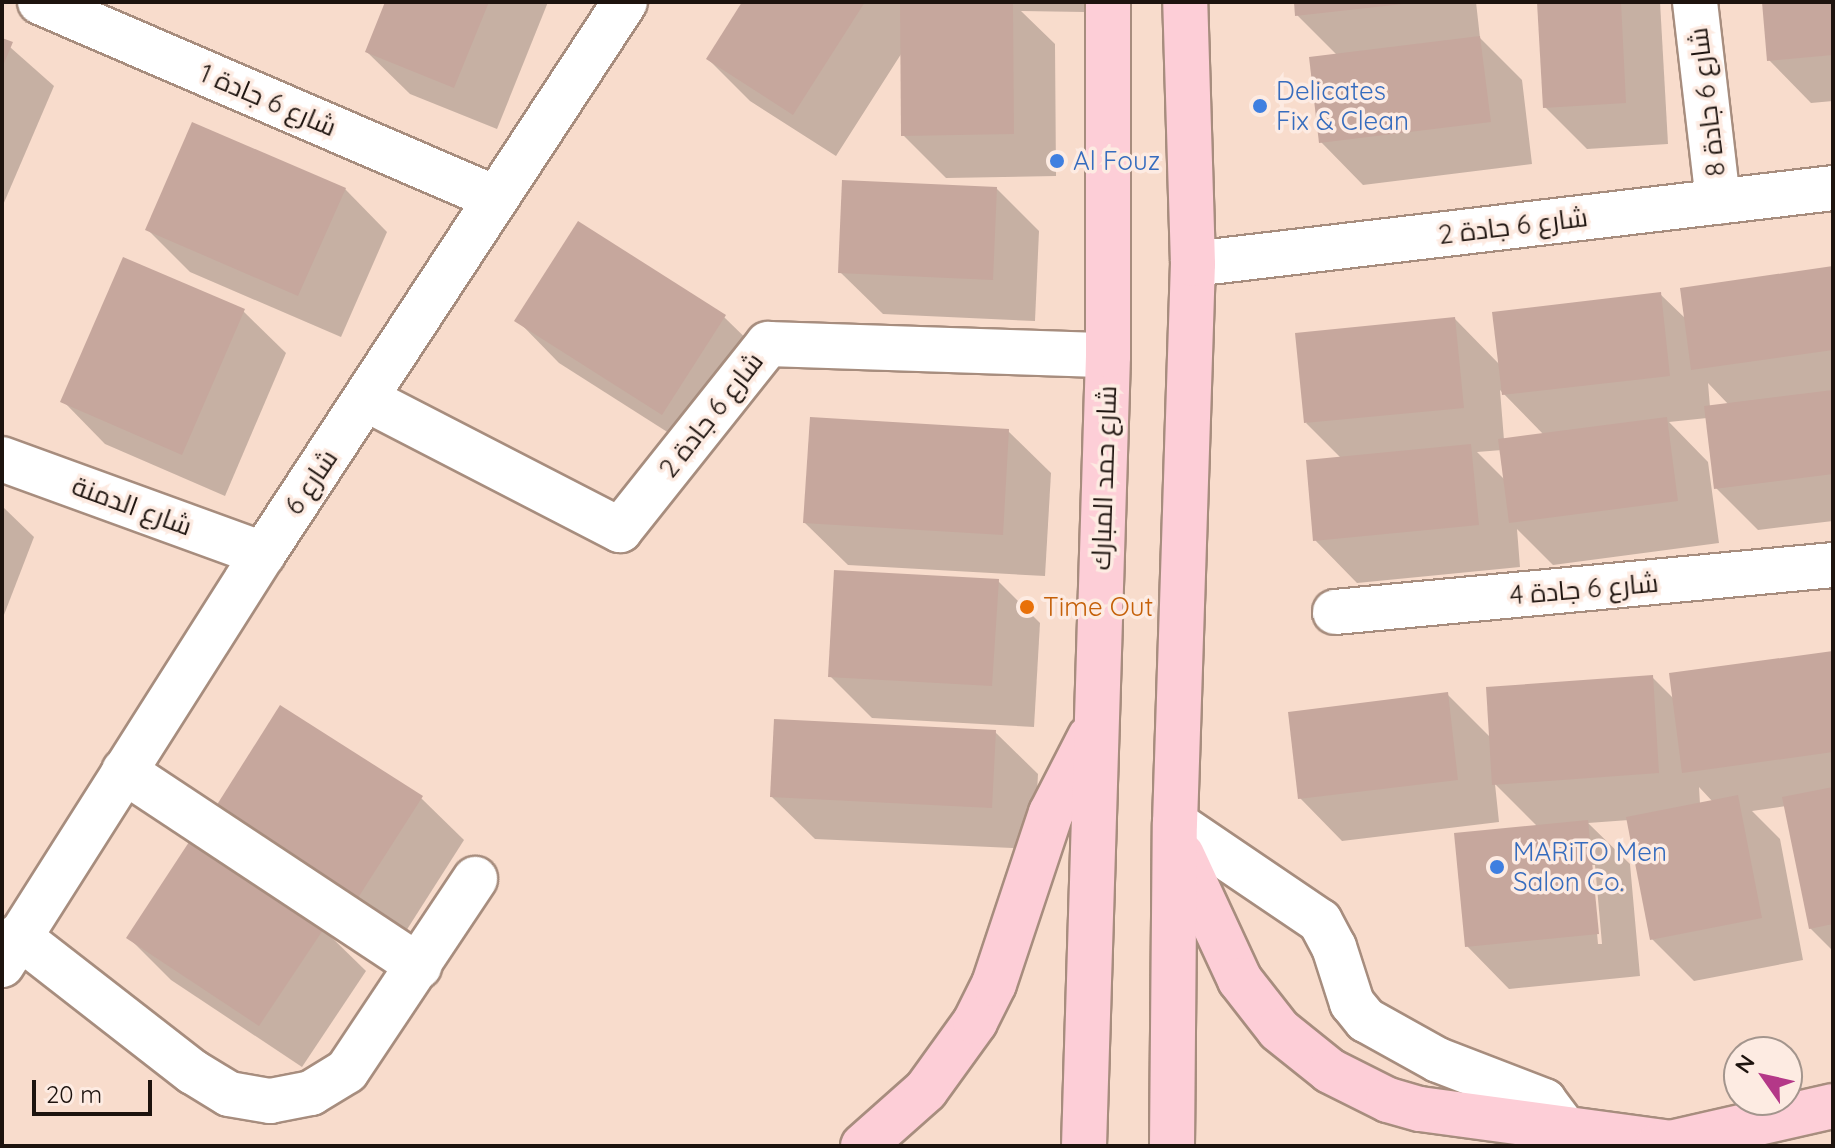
<!DOCTYPE html>
<meta charset="utf-8">
<style>
body{margin:0}
#map{position:relative;width:1835px;height:1148px;overflow:hidden;background:#f8dccc;font-family:Quicksand,Cairo,sans-serif}
div>[style]{position:absolute}
.shadow>*{inset:0;background:#0003}
.building>*{inset:0;background:#c6a79d}
.roads{filter:drop-shadow(2px 0 #a78d7e) drop-shadow(-2px 0 #a78d7e) drop-shadow(0 2px #a78d7e) drop-shadow(0 -2px #a78d7e)}
.minor>*{height:44px;margin:-22px;padding:0 22px;transform-origin:22px;border-radius:22px;background:#fff}
.major>*{height:44px;margin:-22px;padding:0 22px;transform-origin:22px;border-radius:22px;background:#fdced7}
.dots>*{width:22px;height:22px;translate:-50% -50%;box-sizing:border-box;border:4px solid #fdebe2;border-radius:50%}
span{translate:-50% -50%;white-space:nowrap;text-align:center;line-height:1.15;-webkit-text-stroke:7px #fdebe2;paint-order:stroke}
.shop-label{font-size:26px;color:#366cbe}
.left{translate:0 -50%;text-align:left}
.street-label{font-size:26px;color:#1d130e}
.food-label{font-size:26px;color:#c56008}
.frame{position:absolute;inset:0;border:4px solid #1d130e;pointer-events:none}
.north{position:absolute;left:1723px;top:1036px;width:80px;height:80px;box-sizing:border-box;background:#fdebe2;border:2px solid #a3958d;border-radius:50%;rotate:304deg;font-size:22px;font-weight:700;line-height:32px;text-align:center;color:#1d130e}
.north::after{content:'';display:block;margin:auto;width:28px;height:36px;background:#b43888;clip-path:polygon(50% 0,100% 100%,50% 72%,0 100%)}
.scale{position:absolute;left:32px;top:1080px;width:120px;height:36px;box-sizing:border-box;border:4px solid #1d130e;border-top:0;padding-left:10px;font-size:24px;line-height:28px;white-space:nowrap;color:#1d130e;-webkit-text-stroke:6px #fdebe2;paint-order:stroke}
</style>
<div id="map">
<div class="shadow">
<div style="clip-path:polygon(388px 2px,548px 2px,497px 129px,410px 94px,367px 52px)"></div>
<div style="clip-path:polygon(744px 2px,1085px 2px,1084px 12px,1021px 11px,1055px 44px,1056px 176px,946px 178px,903px 135px,903px 51px,836px 156px,750px 101px,708px 59px)"></div>
<div style="clip-path:polygon(1296px 2px,1476px 2px,1480px 38px,1522px 80px,1532px 164px,1363px 185px,1321px 142px,1338px 56px,1297px 15px)"></div>
<div style="clip-path:polygon(1539px 2px,1660px 2px,1668px 144px,1587px 149px,1545px 107px)"></div>
<div style="clip-path:polygon(1764px 2px,1833px 2px,1833px 101px,1811px 103px,1769px 60px)"></div>
<div style="clip-path:polygon(2px 40px,54px 86px,3px 205px,2px 204px)"></div>
<div style="clip-path:polygon(345px 189px,387px 232px,341px 337px,190px 272px,148px 230px)"></div>
<div style="clip-path:polygon(997px 189px,1039px 231px,1035px 321px,883px 314px,840px 272px)"></div>
<div style="clip-path:polygon(evenodd,1833px 268px,1833px 521px,1758px 530px,1716px 488px,1707px 418px,1669px 422px,1708px 462px,1719px 543px,1553px 565px,1517px 529px,1520px 567px,1357px 583px,1315px 540px,1341px 458px,1306px 423px,1455px 319px,1500px 365px,1660px 294px,1687px 320px,1833px 268px,1708px 383px,1729px 405px,1710px 407px,1708px 383px,1833px 268px,1500px 390px,1544px 435px,1504px 440px,1500px 390px,1833px 268px,1502px 450px,1505px 480px,1477px 452px,1502px 450px)"></div>
<div style="clip-path:polygon(243px 311px,286px 353px,225px 496px,105px 444px,63px 401px)"></div>
<div style="clip-path:polygon(724px 317px,767px 359px,705px 456px,559px 363px,517px 320px)"></div>
<div style="clip-path:polygon(1008px 431px,1051px 473px,1045px 576px,848px 565px,805px 523px)"></div>
<div style="clip-path:polygon(2px 506px,34px 537px,2px 620px)"></div>
<div style="clip-path:polygon(998px 581px,1040px 623px,1034px 727px,872px 718px,830px 676px)"></div>
<div style="clip-path:polygon(evenodd,1833px 653px,1833px 951px,1810px 928px,1786px 806px,1752px 811px,1780px 839px,1803px 960px,1694px 981px,1652px 939px,1629px 820px,1588px 823px,1630px 864px,1640px 976px,1509px 989px,1467px 946px,1538px 827px,1495px 784px,1499px 822px,1342px 841px,1300px 798px,1447px 694px,1491px 738px,1652px 677px,1674px 699px,1833px 653px,1699px 787px,1713px 802px,1700px 804px,1699px 787px,1833px 653px,1591px 865px,1595px 865px,1602px 944px,1598px 944px,1591px 865px)"></div>
<div style="clip-path:polygon(995px 732px,1038px 774px,1034px 849px,815px 839px,772px 797px)"></div>
<div style="clip-path:polygon(421px 798px,464px 840px,399px 942px,258px 853px)"></div>
<div style="clip-path:polygon(323px 929px,366px 971px,302px 1067px,171px 980px,129px 938px)"></div>
</div>
<div class="building">
<div style="clip-path:polygon(385px 2px,489px 2px,454px 88px,365px 52px)"></div>
<div style="clip-path:polygon(742px 2px,865px 2px,793px 115px,706px 59px)"></div>
<div style="clip-path:polygon(900px 2px,1013px 2px,1014px 134px,901px 136px)"></div>
<div style="clip-path:polygon(1294px 2px,1402px 2px,1403px 4px,1295px 16px)"></div>
<div style="clip-path:polygon(1537px 2px,1621px 2px,1626px 103px,1543px 108px)"></div>
<div style="clip-path:polygon(1762px 2px,1833px 2px,1833px 55px,1767px 61px)"></div>
<div style="clip-path:polygon(1480px 36px,1491px 122px,1319px 143px,1309px 57px)"></div>
<div style="clip-path:polygon(2px 38px,13px 42px,2px 68px)"></div>
<div style="clip-path:polygon(192px 122px,346px 188px,298px 296px,145px 230px)"></div>
<div style="clip-path:polygon(842px 180px,997px 187px,993px 280px,838px 273px)"></div>
<div style="clip-path:polygon(578px 221px,726px 315px,662px 415px,514px 321px)"></div>
<div style="clip-path:polygon(123px 257px,245px 309px,182px 455px,60px 402px)"></div>
<div style="clip-path:polygon(1833px 266px,1833px 350px,1691px 370px,1680px 288px)"></div>
<div style="clip-path:polygon(1661px 292px,1670px 376px,1502px 395px,1492px 312px)"></div>
<div style="clip-path:polygon(1455px 317px,1464px 408px,1304px 423px,1295px 333px)"></div>
<div style="clip-path:polygon(1833px 390px,1833px 474px,1714px 489px,1704px 406px)"></div>
<div style="clip-path:polygon(810px 417px,1009px 429px,1003px 535px,803px 523px)"></div>
<div style="clip-path:polygon(1667px 417px,1678px 501px,1509px 523px,1498px 439px)"></div>
<div style="clip-path:polygon(1471px 444px,1479px 525px,1313px 541px,1306px 460px)"></div>
<div style="clip-path:polygon(834px 570px,999px 579px,992px 686px,828px 677px)"></div>
<div style="clip-path:polygon(1833px 651px,1833px 752px,1682px 773px,1669px 673px)"></div>
<div style="clip-path:polygon(1653px 675px,1659px 773px,1492px 785px,1486px 687px)"></div>
<div style="clip-path:polygon(1448px 692px,1458px 780px,1298px 799px,1288px 712px)"></div>
<div style="clip-path:polygon(280px 705px,423px 796px,356px 901px,213px 811px)"></div>
<div style="clip-path:polygon(774px 719px,996px 730px,992px 808px,770px 797px)"></div>
<div style="clip-path:polygon(1833px 787px,1833px 924px,1809px 929px,1782px 797px)"></div>
<div style="clip-path:polygon(1738px 795px,1762px 918px,1650px 940px,1626px 817px)"></div>
<div style="clip-path:polygon(1588px 820px,1599px 934px,1465px 947px,1454px 833px)"></div>
<div style="clip-path:polygon(191px 839px,325px 927px,259px 1026px,126px 938px)"></div>
</div>
<div class="roads">
<div class="minor">
<div style="left:40px;top:2px;width:496px;rotate:23.3deg"></div>
<div style="left:1695px;top:2px;width:201px;rotate:83.4deg"></div>
<div style="left:1193px;top:264px;width:644px;rotate:-6.77deg"></div>
<div style="left:366px;top:399px;width:286px;rotate:27.3deg"></div>
<div style="left:620px;top:530px;width:238px;rotate:-51.5deg"></div>
<div style="left:768px;top:344px;width:340px;rotate:1.9deg"></div>
<div style="left:2px;top:459px;width:278px;rotate:20deg"></div>
<div style="left:1335px;top:612px;width:500px;rotate:-5.39deg"></div>
<div style="left:124px;top:771px;width:354px;rotate:33.5deg"></div>
<div style="left:1175px;top:823px;width:175px;rotate:34.1deg"></div>
<div style="left:1320px;top:921px;width:30px;rotate:62deg"></div>
<div style="left:1334px;top:947px;width:59px;rotate:72.2deg"></div>
<div style="left:1352px;top:1003px;width:22px;rotate:51deg"></div>
<div style="left:1366px;top:1020px;width:82px;rotate:29.1deg"></div>
<div style="left:1438px;top:1060px;width:114px;rotate:21.1deg"></div>
<div style="left:1544px;top:1101px;width:30px;rotate:53deg"></div>
<div style="left:18px;top:936px;width:222px;rotate:37.9deg"></div>
<div style="left:193px;top:1072px;width:42px;rotate:31.4deg"></div>
<div style="left:229px;top:1094px;width:42px;rotate:9.7deg"></div>
<div style="left:270px;top:1101px;width:42px;rotate:-11deg"></div>
<div style="left:311px;top:1093px;width:42px;rotate:-31.4deg"></div>
<div style="left:347px;top:1071px;width:231px;rotate:-56.3deg"></div>
<div style="left:2px;top:965px;width:487px;rotate:-57.6deg"></div>
<div style="left:263px;top:554px;width:660px;rotate:-56.74deg"></div>
</div>
<div class="major">
<div style="left:1182px;top:855px;width:138px;rotate:65.1deg"></div>
<div style="left:1240px;top:980px;width:63px;rotate:52deg"></div>
<div style="left:1279px;top:1030px;width:65px;rotate:38.8deg"></div>
<div style="left:1330px;top:1071px;width:65px;rotate:26.6deg"></div>
<div style="left:1388px;top:1100px;width:33px;rotate:16deg"></div>
<div style="left:1420px;top:1109px;width:252px;rotate:7.7deg"></div>
<div style="left:863px;top:1146px;width:84px;rotate:-41.6deg"></div>
<div style="left:926px;top:1090px;width:84px;rotate:-54.2deg"></div>
<div style="left:975px;top:1022px;width:42px;rotate:-63.4deg"></div>
<div style="left:994px;top:984px;width:180px;rotate:-71.6deg"></div>
<div style="left:1051px;top:813px;width:85px;rotate:-62.8deg"></div>
<div style="left:1084px;top:1146px;width:791px;rotate:-88.26deg"></div>
<div style="left:1108px;top:355px;width:353px;rotate:-90deg"></div>
<div style="left:1172px;top:1146px;width:323px;rotate:-89.5deg"></div>
<div style="left:1175px;top:823px;width:559px;rotate:-88.16deg"></div>
<div style="left:1193px;top:264px;width:262px;rotate:-91.7deg"></div>
<div style="left:1657px;top:1146px;width:180px;rotate:-12.8deg"></div>
</div>
</div>
<div class="dots">
<div style="left:1260px;top:106px;background:#3f7fe0"></div>
<div style="left:1057px;top:161px;background:#3f7fe0"></div>
<div style="left:1027px;top:607px;background:#e8710a"></div>
<div style="left:1497px;top:867px;background:#3f7fe0"></div>
</div>
<div class="shop-label">
<span class="left" style="left:1276px;top:106px">Delicates<br>Fix &amp; Clean</span>
<span class="left" style="left:1073px;top:161px">Al Fouz</span>
<span class="left" style="left:1513px;top:867px">MARiTO Men<br>Salon Co.</span>
</div>
<div class="street-label">
<span style="left:268px;top:100px;rotate:23deg">شارع 6 جادة 1</span>
<span style="left:1707px;top:102px;rotate:-97deg">شارع 6 جادة 8</span>
<span style="left:1513px;top:226px;rotate:-7deg">شارع 6 جادة 2</span>
<span style="left:711px;top:415px;rotate:-52deg">شارع 6 جادة 2</span>
<span style="left:1104px;top:478px;rotate:-88deg">شارع حمد المبارك</span>
<span style="left:311px;top:482px;rotate:-56deg">شارع 6</span>
<span style="left:132px;top:506px;rotate:20deg">شارع الدمنة</span>
<span style="left:1584px;top:589px;rotate:-5deg">شارع 6 جادة 4</span>
</div>
<div class="food-label">
<span class="left" style="left:1043px;top:607px">Time Out</span>
</div>
<div class="frame"></div>
<div class="north">N</div>
<div class="scale">20 m</div>
</div>
